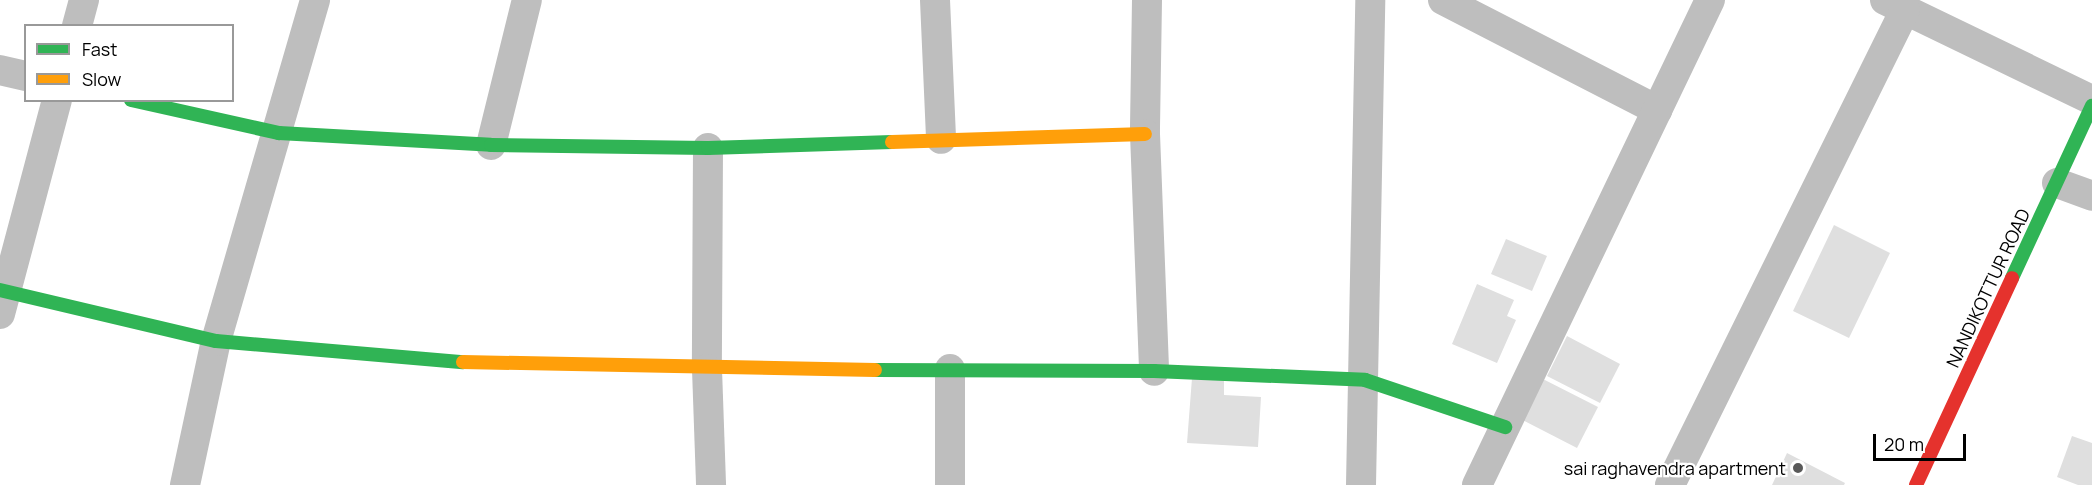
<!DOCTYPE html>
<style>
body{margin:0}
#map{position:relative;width:2092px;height:485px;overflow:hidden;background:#fff;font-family:Manrope,sans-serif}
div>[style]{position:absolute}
.building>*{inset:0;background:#dfdfdf}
.street>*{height:30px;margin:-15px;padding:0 15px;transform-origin:15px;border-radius:15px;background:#bebebe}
.fast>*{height:14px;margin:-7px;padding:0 7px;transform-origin:7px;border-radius:7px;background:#30b455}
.slow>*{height:14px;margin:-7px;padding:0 7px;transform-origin:7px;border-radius:7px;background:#ff9f0a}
.jam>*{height:14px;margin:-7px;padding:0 7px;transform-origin:7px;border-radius:7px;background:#e5322d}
.dots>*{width:16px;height:16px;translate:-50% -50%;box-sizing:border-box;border:3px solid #fff;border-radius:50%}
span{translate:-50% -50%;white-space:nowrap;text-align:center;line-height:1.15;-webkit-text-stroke:4.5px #fff;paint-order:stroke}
.street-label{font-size:18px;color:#000}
.poi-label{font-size:18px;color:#000}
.right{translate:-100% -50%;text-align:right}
.legend{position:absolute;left:24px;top:24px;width:210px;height:78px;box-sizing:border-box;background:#fff;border:2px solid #999;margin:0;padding:8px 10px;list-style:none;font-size:18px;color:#000}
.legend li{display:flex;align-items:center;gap:12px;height:30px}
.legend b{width:30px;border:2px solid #999}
.scale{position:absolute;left:1873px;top:434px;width:93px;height:27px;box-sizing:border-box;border:3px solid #000;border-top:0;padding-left:8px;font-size:18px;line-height:21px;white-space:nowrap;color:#000;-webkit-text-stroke:4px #fff;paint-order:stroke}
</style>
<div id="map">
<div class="building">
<div style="clip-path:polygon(1834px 225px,1890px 253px,1849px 338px,1793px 311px)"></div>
<div style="clip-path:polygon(1506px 239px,1547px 256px,1532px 291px,1491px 274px)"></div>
<div style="clip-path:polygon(1477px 284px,1514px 300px,1507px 316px,1516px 320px,1497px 363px,1452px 344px)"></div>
<div style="clip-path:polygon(1567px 336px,1620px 364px,1600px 403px,1547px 376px)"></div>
<div style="clip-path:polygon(1535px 375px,1598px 407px,1577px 448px,1515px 416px)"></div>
<div style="clip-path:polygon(1192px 378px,1224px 380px,1224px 395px,1261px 397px,1258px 447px,1187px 443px)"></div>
<div style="clip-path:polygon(2072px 436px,2092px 443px,2092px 485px,2078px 485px,2057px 477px)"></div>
<div style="clip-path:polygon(1787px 453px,1845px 483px,1844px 485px,1772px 485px)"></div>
</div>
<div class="street">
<div style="left:935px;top:0;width:139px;rotate:87.5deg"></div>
<div style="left:1147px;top:0;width:134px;rotate:90.9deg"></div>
<div style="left:1145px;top:134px;width:237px;rotate:87.8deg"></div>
<div style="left:1443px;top:0;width:241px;rotate:27.2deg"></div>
<div style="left:1885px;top:0;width:230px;rotate:25.8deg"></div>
<div style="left:77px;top:26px;width:27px;rotate:-75deg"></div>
<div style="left:0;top:70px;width:27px;rotate:13deg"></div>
<div style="left:491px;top:145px;width:149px;rotate:-76.1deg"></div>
<div style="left:708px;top:148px;width:221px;rotate:90.3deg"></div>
<div style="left:707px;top:369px;width:116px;rotate:88deg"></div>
<div style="left:2057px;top:183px;width:37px;rotate:20deg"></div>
<div style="left:0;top:314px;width:221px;rotate:-75.1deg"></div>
<div style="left:185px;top:485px;width:147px;rotate:-77.9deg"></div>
<div style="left:216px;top:341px;width:355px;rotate:-73.8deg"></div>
<div style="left:950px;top:485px;width:116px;rotate:-90deg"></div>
<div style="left:1361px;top:485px;width:485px;rotate:-88.9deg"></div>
<div style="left:1477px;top:485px;width:538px;rotate:-64.34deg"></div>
<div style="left:1670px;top:485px;width:530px;rotate:-63.68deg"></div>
</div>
<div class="fast">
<div style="left:131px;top:100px;width:152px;rotate:12.6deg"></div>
<div style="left:279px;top:133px;width:212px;rotate:3.2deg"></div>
<div style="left:491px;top:145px;width:217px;rotate:0.8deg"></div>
<div style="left:708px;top:148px;width:184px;rotate:-1.9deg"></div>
<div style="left:2012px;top:278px;width:190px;rotate:-65.1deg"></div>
<div style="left:0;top:290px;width:222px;rotate:13.3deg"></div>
<div style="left:216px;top:341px;width:248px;rotate:4.9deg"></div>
<div style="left:875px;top:370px;width:279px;rotate:0.2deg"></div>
<div style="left:1154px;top:371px;width:211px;rotate:2.4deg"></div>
<div style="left:1365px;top:380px;width:148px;rotate:18.6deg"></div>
</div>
<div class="slow">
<div style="left:892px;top:142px;width:253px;rotate:-1.8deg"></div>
<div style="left:463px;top:362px;width:412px;rotate:1.1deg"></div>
</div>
<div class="jam">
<div style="left:1916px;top:485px;width:228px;rotate:-65.1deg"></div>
</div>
<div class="dots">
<div style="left:1798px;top:468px;background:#595959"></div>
</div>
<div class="street-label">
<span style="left:1988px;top:288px;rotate:-65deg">NANDIKOTTUR ROAD</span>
</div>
<div class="poi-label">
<span class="right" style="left:1786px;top:468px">sai raghavendra apartment</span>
</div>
<ul class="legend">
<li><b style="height:8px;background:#30b455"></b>Fast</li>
<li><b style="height:8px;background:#ff9f0a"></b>Slow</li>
</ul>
<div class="scale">20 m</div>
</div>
